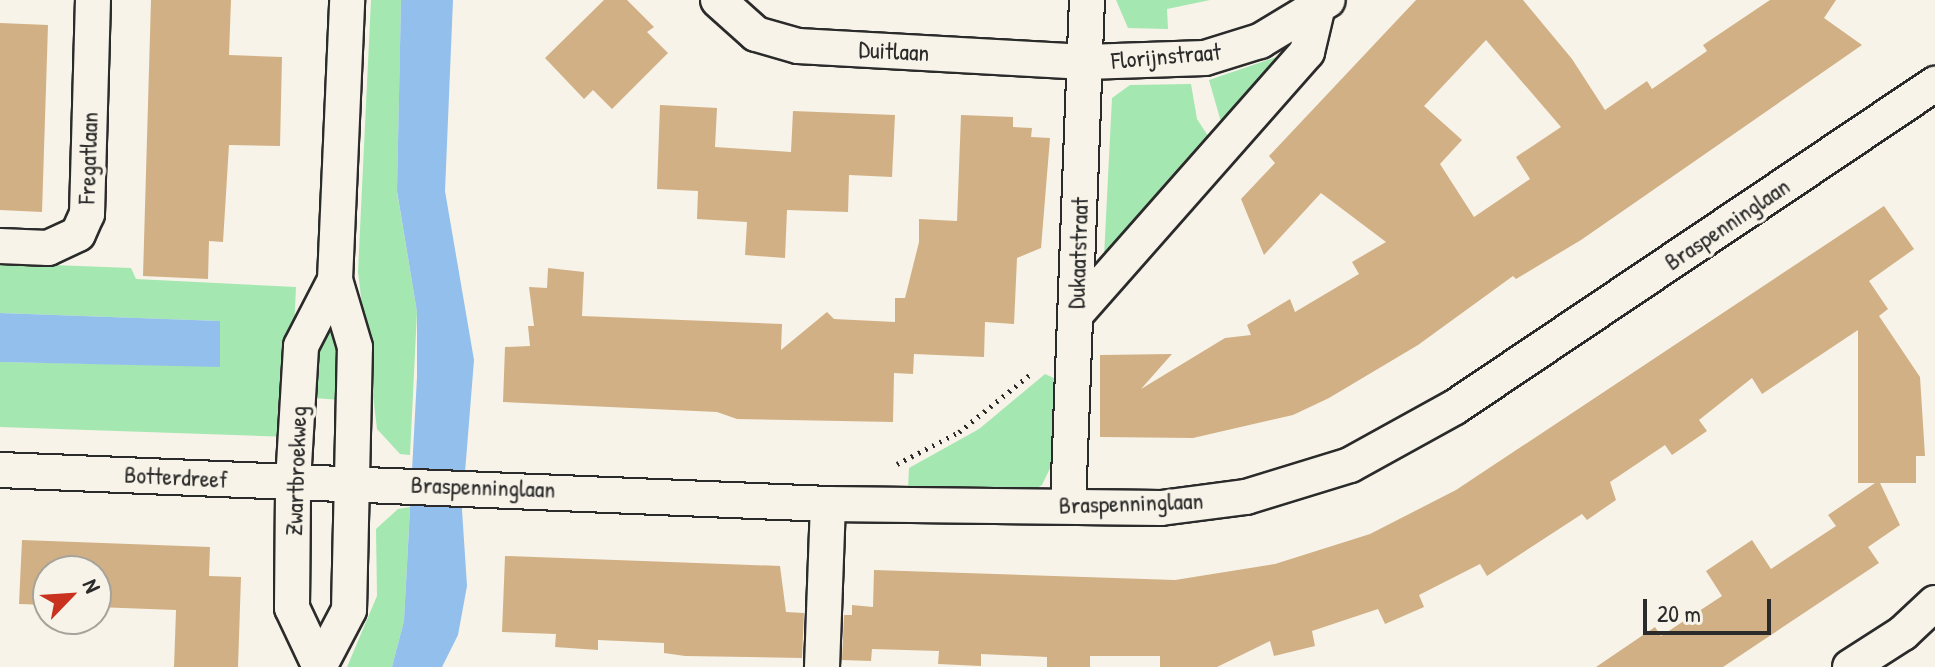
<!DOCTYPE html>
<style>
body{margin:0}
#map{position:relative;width:1935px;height:667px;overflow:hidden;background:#f7f3e8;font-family:"Patrick Hand",sans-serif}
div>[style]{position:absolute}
.green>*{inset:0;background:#a4e7b1}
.water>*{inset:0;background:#92bfec}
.building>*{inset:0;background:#d2b085}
.path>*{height:5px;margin-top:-2.5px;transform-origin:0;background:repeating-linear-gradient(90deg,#2b2b2b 0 2px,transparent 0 8px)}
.roads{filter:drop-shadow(2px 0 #2b2b2b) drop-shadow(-2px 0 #2b2b2b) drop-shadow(0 2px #2b2b2b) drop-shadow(0 -2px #2b2b2b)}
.street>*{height:34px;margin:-17px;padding:0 17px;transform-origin:17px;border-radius:17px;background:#f7f3e8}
span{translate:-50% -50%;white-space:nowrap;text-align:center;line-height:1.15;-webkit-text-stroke:7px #f7f3e8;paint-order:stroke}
.street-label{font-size:24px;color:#2b2b2b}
.north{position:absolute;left:32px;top:555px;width:80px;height:80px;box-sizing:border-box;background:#f7f3e8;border:2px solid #a5a39c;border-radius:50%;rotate:65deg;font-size:22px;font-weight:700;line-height:32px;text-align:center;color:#2b2b2b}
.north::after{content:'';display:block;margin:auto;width:28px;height:36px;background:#c8321e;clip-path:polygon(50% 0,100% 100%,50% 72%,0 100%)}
.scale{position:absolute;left:1643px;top:599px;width:128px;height:36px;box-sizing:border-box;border:4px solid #2b2b2b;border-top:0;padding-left:10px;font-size:24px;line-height:28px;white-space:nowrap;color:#2b2b2b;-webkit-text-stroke:6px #f7f3e8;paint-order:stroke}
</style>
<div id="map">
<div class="green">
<div style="clip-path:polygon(371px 0,401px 0,397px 192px,417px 312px,410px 455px,400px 454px,377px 429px,358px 272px)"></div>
<div style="clip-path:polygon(1116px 0,1210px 0,1167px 9px,1168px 29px,1128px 28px)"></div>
<div style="clip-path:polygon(1297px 50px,1223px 129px,1209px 80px)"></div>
<div style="clip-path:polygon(1191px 84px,1197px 119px,1212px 142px,1104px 257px,1112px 98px,1130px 85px)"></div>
<div style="clip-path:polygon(0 263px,131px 268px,136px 279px,296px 287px,289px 437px,0 427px,0 362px,220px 366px,219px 321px,0 313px)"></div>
<div style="clip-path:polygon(337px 304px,340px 400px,314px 398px,315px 351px)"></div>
<div style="clip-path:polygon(1045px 374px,1056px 379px,1053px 462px,1042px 485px,1031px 492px,908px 489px,909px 468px,979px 429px)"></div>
<div style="clip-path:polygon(410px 507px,404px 621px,392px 667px,347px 667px,377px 596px,376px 529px,398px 509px)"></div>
</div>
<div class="water">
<div style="clip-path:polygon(401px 0,453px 0,445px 191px,474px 360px,462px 510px,467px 586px,458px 635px,442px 667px,392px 667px,404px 621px,417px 377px,417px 312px,397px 191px)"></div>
<div style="clip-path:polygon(0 313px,220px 321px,220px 367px,0 362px)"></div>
</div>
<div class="building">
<div style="clip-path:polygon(151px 0,231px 0,229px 55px,282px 57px,280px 146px,229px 145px,223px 242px,209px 241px,208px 279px,143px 276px)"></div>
<div style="clip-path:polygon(604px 0,627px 0,654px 27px,647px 32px,668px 53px,612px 109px,593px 90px,584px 99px,545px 58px)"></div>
<div style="clip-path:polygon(evenodd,1416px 0,1523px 0,1572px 59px,1605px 110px,1647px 81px,1652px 89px,1707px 51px,1703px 45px,1770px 0,1836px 0,1824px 18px,1862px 45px,1581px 240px,1516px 279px,1513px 276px,1418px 345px,1329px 398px,1293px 415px,1193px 438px,1100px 437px,1100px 355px,1172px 354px,1141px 389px,1225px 338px,1251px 335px,1247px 325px,1290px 299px,1295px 312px,1359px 274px,1352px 262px,1386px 242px,1321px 193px,1264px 255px,1241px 199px,1275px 163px,1269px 156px,1416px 0,1486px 40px,1561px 127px,1516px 157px,1530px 179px,1474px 217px,1440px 164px,1462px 140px,1424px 106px,1486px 40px)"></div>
<div style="clip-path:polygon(0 23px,48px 25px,42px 212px,0 210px)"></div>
<div style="clip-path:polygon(660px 105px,717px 108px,715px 147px,791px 152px,793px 111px,895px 115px,892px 177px,849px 175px,848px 212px,787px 210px,785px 258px,745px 255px,747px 222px,697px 219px,698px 191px,657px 189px)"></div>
<div style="clip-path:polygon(961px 115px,1013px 117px,1013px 127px,1032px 128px,1031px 137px,1050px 138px,1041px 248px,1017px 258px,1014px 324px,985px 322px,984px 357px,914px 354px,913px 374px,894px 373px,893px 422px,737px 419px,717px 412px,503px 402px,505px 347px,530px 346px,528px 326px,534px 326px,529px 287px,547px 288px,548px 268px,584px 272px,582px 316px,782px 324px,781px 350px,827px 312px,834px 319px,895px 322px,895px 298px,905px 298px,919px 242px,919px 219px,957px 221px)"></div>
<div style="clip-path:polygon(1884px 206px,1914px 249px,1869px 281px,1888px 309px,1879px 316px,1920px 377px,1925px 456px,1916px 456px,1916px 483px,1880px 483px,1900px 525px,1868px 547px,1879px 563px,1723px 667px,1596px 667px,1655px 627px,1661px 636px,1722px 596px,1706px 571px,1752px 540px,1771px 569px,1836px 526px,1828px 515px,1875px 483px,1858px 483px,1858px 330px,1762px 394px,1752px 378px,1699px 420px,1707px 431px,1672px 455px,1665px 445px,1610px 482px,1616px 500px,1587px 520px,1582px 514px,1487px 576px,1480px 564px,1419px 595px,1424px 607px,1385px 624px,1378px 609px,1312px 631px,1315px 646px,1274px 656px,1270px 641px,1217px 667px,1160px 667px,1160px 656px,1090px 656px,1090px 667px,1047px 667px,1047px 657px,981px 654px,981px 666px,938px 664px,939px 651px,872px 649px,871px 661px,842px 660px,844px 615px,852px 615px,852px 605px,873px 607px,874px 570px,1175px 580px,1275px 564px,1370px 534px,1456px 490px)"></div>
<div style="clip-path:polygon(22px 540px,210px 547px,209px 576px,241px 577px,238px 667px,174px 667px,176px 610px,96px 607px,96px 571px,48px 571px,48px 605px,19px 604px)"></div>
<div style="clip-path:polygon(505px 556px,780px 566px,786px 612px,804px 613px,802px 658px,685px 656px,664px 653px,664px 643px,598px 640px,598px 650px,555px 647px,556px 634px,502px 632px)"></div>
</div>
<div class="path">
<div style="left:897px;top:464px;width:70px;rotate:-27.3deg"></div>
<div style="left:959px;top:432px;width:95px;rotate:-39deg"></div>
</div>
<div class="roads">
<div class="street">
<div style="left:718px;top:0;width:51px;rotate:41.8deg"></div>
<div style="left:756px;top:34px;width:44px;rotate:15.9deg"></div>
<div style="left:798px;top:46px;width:288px;rotate:3.2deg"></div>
<div style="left:1086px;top:62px;width:119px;rotate:-1.9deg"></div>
<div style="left:1205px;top:58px;width:58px;rotate:-17.2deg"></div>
<div style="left:1260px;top:41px;width:79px;rotate:-31.1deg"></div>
<div style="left:0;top:246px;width:48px;rotate:2.4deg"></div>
<div style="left:48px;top:248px;width:33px;rotate:-25deg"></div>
<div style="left:78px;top:234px;width:22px;rotate:-66deg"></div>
<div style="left:87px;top:214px;width:214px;rotate:-88.4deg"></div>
<div style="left:1075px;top:315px;width:351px;rotate:-48.6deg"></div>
<div style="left:1307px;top:52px;width:43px;rotate:-76.6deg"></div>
<div style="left:0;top:470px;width:829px;rotate:2.35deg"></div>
<div style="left:828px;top:504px;width:333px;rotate:0.7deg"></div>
<div style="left:1161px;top:508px;width:86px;rotate:-7.4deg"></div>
<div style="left:1246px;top:497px;width:109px;rotate:-17.1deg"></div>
<div style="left:1350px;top:465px;width:120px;rotate:-28.9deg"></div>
<div style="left:1455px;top:407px;width:579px;rotate:-33.94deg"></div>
<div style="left:1068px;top:505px;width:505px;rotate:-87.85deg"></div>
<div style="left:319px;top:665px;width:63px;rotate:-115.3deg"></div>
<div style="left:292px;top:608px;width:126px;rotate:-89.5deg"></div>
<div style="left:293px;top:482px;width:136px;rotate:-86.6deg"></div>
<div style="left:301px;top:346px;width:74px;rotate:-62.7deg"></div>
<div style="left:319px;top:667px;width:64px;rotate:-62.2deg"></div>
<div style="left:349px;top:610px;width:263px;rotate:-88.7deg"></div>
<div style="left:355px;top:347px;width:70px;rotate:-106.6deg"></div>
<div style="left:335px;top:280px;width:280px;rotate:-87.5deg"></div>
<div style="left:822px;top:667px;width:163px;rotate:-87.9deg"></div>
<div style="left:1850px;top:667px;width:63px;rotate:-32.7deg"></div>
<div style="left:1903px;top:633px;width:44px;rotate:-43.2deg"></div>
</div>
</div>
<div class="street-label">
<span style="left:894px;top:51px;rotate:3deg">Duitlaan</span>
<span style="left:1166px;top:56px;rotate:-5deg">Florijnstraat</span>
<span style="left:88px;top:158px;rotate:-88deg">Fregatlaan</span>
<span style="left:1727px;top:224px;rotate:-34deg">Braspenninglaan</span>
<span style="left:1078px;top:253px;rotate:-88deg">Dukaatstraat</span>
<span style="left:296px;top:471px;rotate:-88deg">Zwartbroekweg</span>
<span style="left:176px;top:477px;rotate:3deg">Botterdreef</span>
<span style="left:483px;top:487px;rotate:2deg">Braspenninglaan</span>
<span style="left:1131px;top:503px;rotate:-2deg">Braspenninglaan</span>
</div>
<div class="north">N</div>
<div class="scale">20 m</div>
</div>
